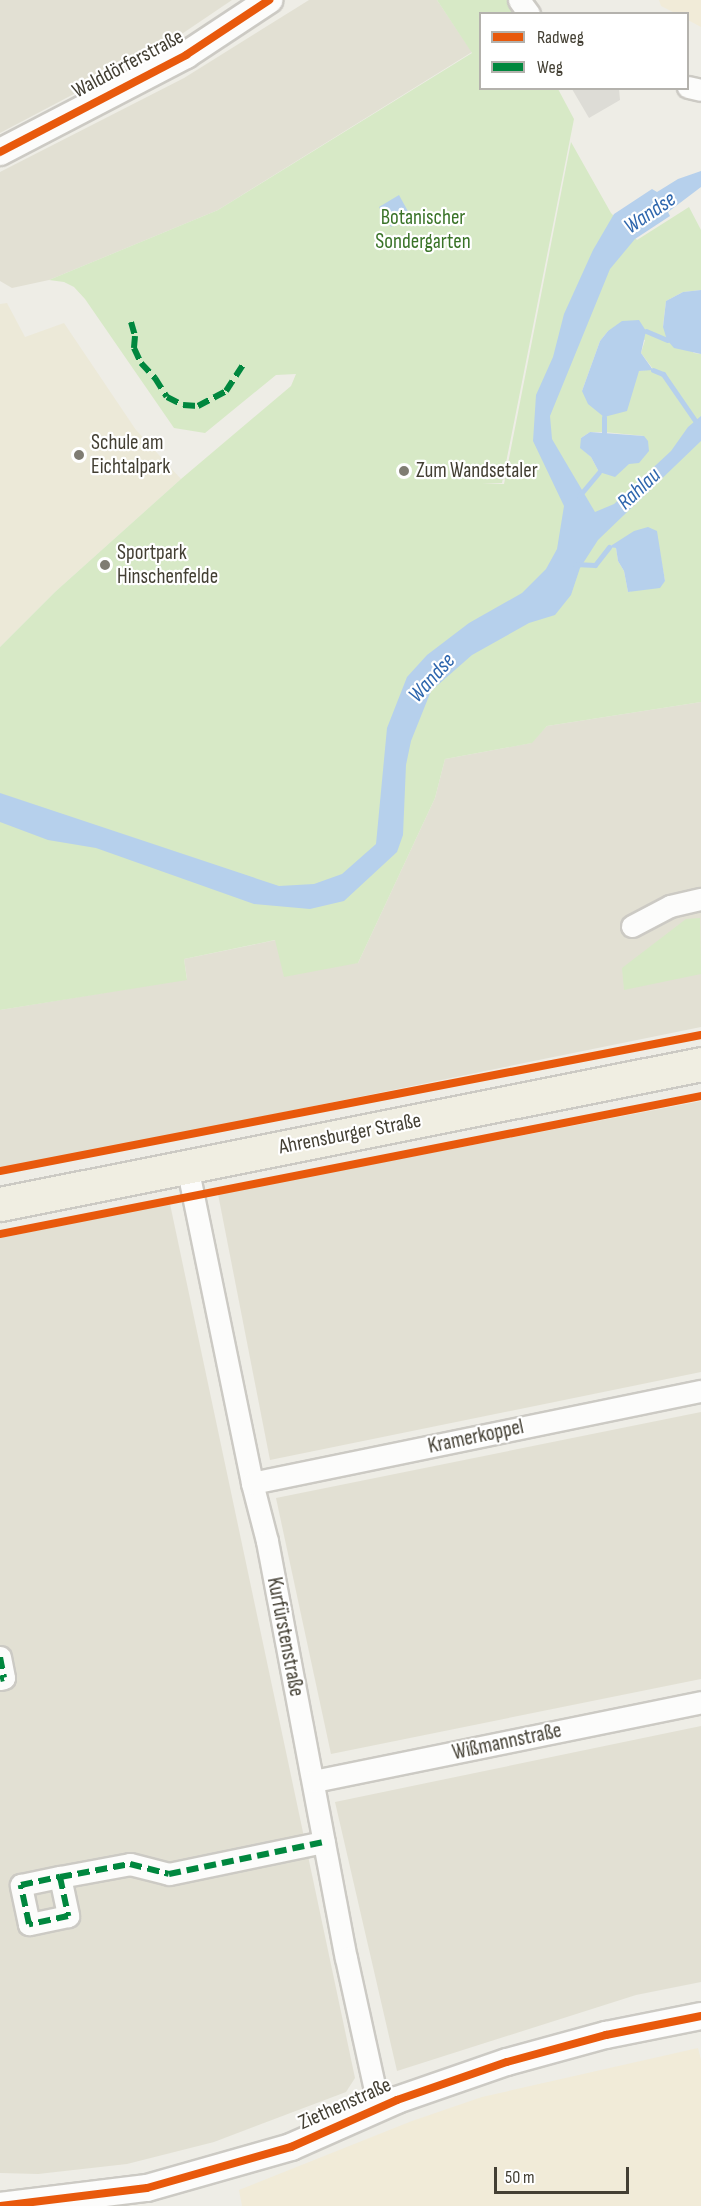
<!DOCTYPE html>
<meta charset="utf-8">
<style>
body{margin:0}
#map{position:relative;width:701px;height:2206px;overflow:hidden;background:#eeede6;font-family:"Sofia Sans Condensed",sans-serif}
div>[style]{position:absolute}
.residential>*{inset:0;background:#e2e0d3}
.commercial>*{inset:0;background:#f1ebd8}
.education>*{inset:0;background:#ece9d8}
.green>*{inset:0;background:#d7e9c6}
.parking>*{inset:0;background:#dddcd6}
.water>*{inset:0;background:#b6d0ec}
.stream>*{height:5px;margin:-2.5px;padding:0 2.5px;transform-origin:2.5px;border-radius:2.5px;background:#b6d0ec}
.roads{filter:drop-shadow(2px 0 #cccac4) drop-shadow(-2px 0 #cccac4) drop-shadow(0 2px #cccac4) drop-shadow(0 -2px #cccac4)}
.minor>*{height:21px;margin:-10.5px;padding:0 10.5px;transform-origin:10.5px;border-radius:10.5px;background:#fcfcfb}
.tertiary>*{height:26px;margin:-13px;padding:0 13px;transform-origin:13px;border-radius:13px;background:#fcfcfb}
.primary>*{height:33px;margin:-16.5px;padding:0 16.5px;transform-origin:16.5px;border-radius:16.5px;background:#f0eee2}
.quiet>*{height:6px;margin-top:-3px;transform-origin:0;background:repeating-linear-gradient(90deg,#00873e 0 12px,transparent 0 18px)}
.cycleway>*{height:8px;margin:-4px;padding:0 4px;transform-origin:4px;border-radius:4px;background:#e8590c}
.dots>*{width:16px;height:16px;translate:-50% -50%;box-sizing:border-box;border:3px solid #fff;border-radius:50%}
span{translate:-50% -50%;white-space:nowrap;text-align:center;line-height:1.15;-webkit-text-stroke:4.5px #fff;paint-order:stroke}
.street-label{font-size:21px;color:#433f33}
.park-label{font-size:21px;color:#3a7328}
.poi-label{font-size:21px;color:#433f33}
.left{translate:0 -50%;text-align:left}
.water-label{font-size:22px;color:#2e66ad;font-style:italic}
.legend{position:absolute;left:479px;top:12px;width:210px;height:78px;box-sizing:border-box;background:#fff;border:2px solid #b4b2ad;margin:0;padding:8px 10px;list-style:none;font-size:18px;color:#433f33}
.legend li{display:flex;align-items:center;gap:12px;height:30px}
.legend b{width:30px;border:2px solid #b4b2ad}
.scale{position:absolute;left:494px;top:2167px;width:135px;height:27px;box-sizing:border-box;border:3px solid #433f33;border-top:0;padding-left:8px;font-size:18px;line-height:21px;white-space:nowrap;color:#433f33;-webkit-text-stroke:4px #fff;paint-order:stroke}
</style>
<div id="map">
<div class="residential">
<div style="clip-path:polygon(0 0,232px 0,161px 48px,0 133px)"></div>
<div style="clip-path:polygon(309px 0,437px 0,472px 52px,218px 210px,49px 280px,12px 288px,0 281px,0 172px,184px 78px)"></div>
<div style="clip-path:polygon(701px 702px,701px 1027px,0 1170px,0 1010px,187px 979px,184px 959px,276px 940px,358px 963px,435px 798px,445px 759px,531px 743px,547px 726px)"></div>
<div style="clip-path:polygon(701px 1101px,701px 1372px,270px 1460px,218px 1194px)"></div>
<div style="clip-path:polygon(170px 1204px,355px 2078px,346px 2092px,214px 2142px,127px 2164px,38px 2174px,0 2173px,0 1238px)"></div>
<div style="clip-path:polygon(701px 1412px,701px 1679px,331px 1754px,276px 1498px)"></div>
<div style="clip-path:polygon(701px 1726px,701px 1982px,636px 1995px,397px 2071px,335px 1802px)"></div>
</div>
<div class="commercial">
<div style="clip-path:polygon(659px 0,701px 0,701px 27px,688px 20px,688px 14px,675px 13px,661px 6px)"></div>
<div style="clip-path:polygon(698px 2048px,701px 2060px,701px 2206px,242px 2206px,239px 2190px,412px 2121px,482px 2097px)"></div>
</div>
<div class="education">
<div style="clip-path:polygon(7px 303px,25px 337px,64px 323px,136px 430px,181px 479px,55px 592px,0 647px,0 304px)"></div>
</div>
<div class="green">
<div style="clip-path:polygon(evenodd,437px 0,509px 0,517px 13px,480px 14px,480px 88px,558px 89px,574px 119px,502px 483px,482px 484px,504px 484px,571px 142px,611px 213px,637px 240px,689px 207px,701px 230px,701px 290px,683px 292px,666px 301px,663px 326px,694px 353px,701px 354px,701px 702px,547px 726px,532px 743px,445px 759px,435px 798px,358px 963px,284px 977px,275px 940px,184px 959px,187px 980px,0 1010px,0 647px,55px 592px,181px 479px,291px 386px,296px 374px,276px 375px,205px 433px,174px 428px,85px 299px,74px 287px,64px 282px,49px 280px,218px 210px,472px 53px,437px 0,608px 331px,645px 340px,641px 353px,653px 369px,639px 371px,582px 391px,600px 341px,608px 331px,437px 0,590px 432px,604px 432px,644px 436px,599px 472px,591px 457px,581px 448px,581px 438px,590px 432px,437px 0,656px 531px,665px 581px,628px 592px,624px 571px,618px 561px,616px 548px,610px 546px,656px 531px)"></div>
<div style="clip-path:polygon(700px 918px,701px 974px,624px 990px,622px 968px,686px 919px)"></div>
</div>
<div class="parking">
<div style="clip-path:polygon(572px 89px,619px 89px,620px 100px,589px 118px)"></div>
</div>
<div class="water">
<div style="clip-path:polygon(701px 171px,701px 187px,668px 212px,670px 216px,635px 239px,610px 269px,550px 416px,552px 439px,595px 512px,614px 504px,671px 451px,688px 427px,701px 416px,701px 441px,598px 540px,580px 568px,571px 595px,555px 615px,529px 623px,472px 655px,431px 691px,411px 741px,406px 765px,403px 835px,397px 852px,344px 901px,310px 909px,254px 904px,96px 848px,48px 840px,0 822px,0 793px,279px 886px,314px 884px,342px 874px,376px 844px,387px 728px,407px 677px,427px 655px,469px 623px,522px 593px,546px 569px,557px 549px,564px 506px,533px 441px,536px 395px,553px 357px,564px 314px,593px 250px,614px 214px,652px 189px,657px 192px,678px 179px)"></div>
<div style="clip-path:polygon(399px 195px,410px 215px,391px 227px,379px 207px)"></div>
<div style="clip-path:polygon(701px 290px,701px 354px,674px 348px,667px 340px,663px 327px,666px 301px,683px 292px)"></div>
<div style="clip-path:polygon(639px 320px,646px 331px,641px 353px,653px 370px,639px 371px,627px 411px,604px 417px,588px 404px,582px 391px,600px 341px,608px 331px,622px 321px)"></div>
<div style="clip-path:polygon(590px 432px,644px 436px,648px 441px,649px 451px,639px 463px,629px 464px,615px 477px,599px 472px,591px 457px,580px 448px,581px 438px)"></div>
<div style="clip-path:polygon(648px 527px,657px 531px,665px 581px,660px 588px,628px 592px,624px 571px,618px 561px,616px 548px,609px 547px,634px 531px)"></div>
</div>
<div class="stream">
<div style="left:646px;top:331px;width:23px;rotate:23deg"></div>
<div style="left:653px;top:370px;width:11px;rotate:22deg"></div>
<div style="left:663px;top:374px;width:67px;rotate:55.4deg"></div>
<div style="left:604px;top:432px;width:15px;rotate:-90deg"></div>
<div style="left:579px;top:496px;width:31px;rotate:-50deg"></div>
<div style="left:575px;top:564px;width:20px;rotate:3deg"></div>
<div style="left:595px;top:565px;width:23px;rotate:-52deg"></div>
</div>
<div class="roads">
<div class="minor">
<div style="left:519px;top:0;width:17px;rotate:54deg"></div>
<div style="left:688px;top:87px;width:13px;rotate:13deg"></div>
<div style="left:632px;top:926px;width:43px;rotate:-27.8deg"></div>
<div style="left:670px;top:906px;width:32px;rotate:-13deg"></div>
<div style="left:187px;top:1166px;width:324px;rotate:78.4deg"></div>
<div style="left:252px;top:1483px;width:60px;rotate:75.5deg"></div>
<div style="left:267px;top:1541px;width:424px;rotate:79.3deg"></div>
<div style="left:346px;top:1958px;width:154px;rotate:77.6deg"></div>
<div style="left:252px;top:1483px;width:458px;rotate:-11.6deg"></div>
<div style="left:0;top:1657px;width:21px;rotate:79deg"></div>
<div style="left:4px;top:1678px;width:4px;rotate:166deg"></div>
<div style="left:314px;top:1781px;width:395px;rotate:-11.5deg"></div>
<div style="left:60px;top:1877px;width:40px;rotate:78deg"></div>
<div style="left:68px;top:1916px;width:40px;rotate:168deg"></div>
<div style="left:29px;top:1924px;width:40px;rotate:-102deg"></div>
<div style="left:21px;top:1885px;width:40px;rotate:-12deg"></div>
<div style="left:60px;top:1877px;width:71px;rotate:-10.5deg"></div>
<div style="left:130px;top:1864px;width:40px;rotate:14.4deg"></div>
<div style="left:169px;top:1874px;width:158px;rotate:-11.7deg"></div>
</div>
<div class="tertiary">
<div style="left:0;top:152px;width:210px;rotate:-27.5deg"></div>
<div style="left:186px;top:55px;width:100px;rotate:-33.5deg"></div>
<div style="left:0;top:2206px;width:148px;rotate:-7deg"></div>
<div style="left:147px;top:2188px;width:150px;rotate:-15.9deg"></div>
<div style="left:291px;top:2147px;width:116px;rotate:-23.9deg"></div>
<div style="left:397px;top:2100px;width:116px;rotate:-19.1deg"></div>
<div style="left:507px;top:2062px;width:103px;rotate:-15.3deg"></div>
<div style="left:606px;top:2035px;width:97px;rotate:-11.3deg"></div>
</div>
<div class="primary">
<div style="left:0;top:1204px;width:715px;rotate:-11.29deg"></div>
</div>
</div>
<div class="quiet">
<div style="left:131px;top:322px;width:15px;rotate:74deg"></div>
<div style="left:135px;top:336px;width:12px;rotate:95deg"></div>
<div style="left:134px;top:348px;width:17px;rotate:65deg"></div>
<div style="left:141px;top:363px;width:21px;rotate:47deg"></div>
<div style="left:155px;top:378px;width:22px;rotate:58deg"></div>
<div style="left:167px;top:397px;width:18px;rotate:27deg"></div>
<div style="left:183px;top:405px;width:15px;rotate:4deg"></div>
<div style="left:198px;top:406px;width:32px;rotate:-28deg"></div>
<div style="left:226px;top:391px;width:35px;rotate:-57deg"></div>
<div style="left:0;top:1657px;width:21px;rotate:79deg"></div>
<div style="left:4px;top:1678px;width:4px;rotate:166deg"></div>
<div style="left:60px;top:1877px;width:40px;rotate:78deg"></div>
<div style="left:68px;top:1916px;width:40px;rotate:168deg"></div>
<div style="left:29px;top:1924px;width:40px;rotate:-102deg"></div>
<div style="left:21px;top:1885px;width:40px;rotate:-12deg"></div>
<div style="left:60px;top:1877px;width:71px;rotate:-10.5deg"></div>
<div style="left:130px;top:1864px;width:40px;rotate:14.4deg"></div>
<div style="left:169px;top:1874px;width:158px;rotate:-11.7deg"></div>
</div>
<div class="cycleway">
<div style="left:0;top:152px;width:210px;rotate:-27.5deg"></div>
<div style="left:186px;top:55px;width:100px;rotate:-33.5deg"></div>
<div style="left:0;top:1171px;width:714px;rotate:-10.98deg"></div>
<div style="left:0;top:1234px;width:714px;rotate:-11.14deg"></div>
<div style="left:0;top:2206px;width:148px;rotate:-7deg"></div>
<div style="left:147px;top:2188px;width:150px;rotate:-15.9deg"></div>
<div style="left:291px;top:2147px;width:116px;rotate:-23.9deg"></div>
<div style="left:397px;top:2100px;width:116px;rotate:-19.1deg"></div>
<div style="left:507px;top:2062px;width:103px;rotate:-15.3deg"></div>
<div style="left:606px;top:2035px;width:97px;rotate:-11.3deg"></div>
</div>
<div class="dots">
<div style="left:79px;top:455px;background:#7f7c72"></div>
<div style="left:404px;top:471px;background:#7f7c72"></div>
<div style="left:105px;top:565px;background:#7f7c72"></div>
</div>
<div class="street-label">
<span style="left:128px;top:64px;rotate:-28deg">Walddörferstraße</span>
<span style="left:350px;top:1134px;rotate:-11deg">Ahrensburger Straße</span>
<span style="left:476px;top:1437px;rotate:-12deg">Kramerkoppel</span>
<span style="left:285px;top:1637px;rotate:79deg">Kurfürstenstraße</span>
<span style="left:507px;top:1742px;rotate:-12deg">Wißmannstraße</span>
<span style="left:345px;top:2104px;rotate:-24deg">Ziethenstraße</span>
</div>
<div class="park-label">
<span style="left:423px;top:230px">Botanischer<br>Sondergarten</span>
</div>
<div class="poi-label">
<span class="left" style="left:91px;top:455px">Schule am<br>Eichtalpark</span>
<span class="left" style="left:416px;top:471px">Zum Wandsetaler</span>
<span class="left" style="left:117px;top:565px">Sportpark<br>Hinschenfelde</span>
</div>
<div class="water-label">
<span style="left:650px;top:213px;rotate:-34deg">Wandse</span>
<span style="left:639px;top:489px;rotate:-43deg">Rahlau</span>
<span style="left:432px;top:678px;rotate:-48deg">Wandse</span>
</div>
<ul class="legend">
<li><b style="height:8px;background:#e8590c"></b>Radweg</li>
<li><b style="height:8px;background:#00873e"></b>Weg</li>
</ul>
<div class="scale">50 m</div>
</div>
